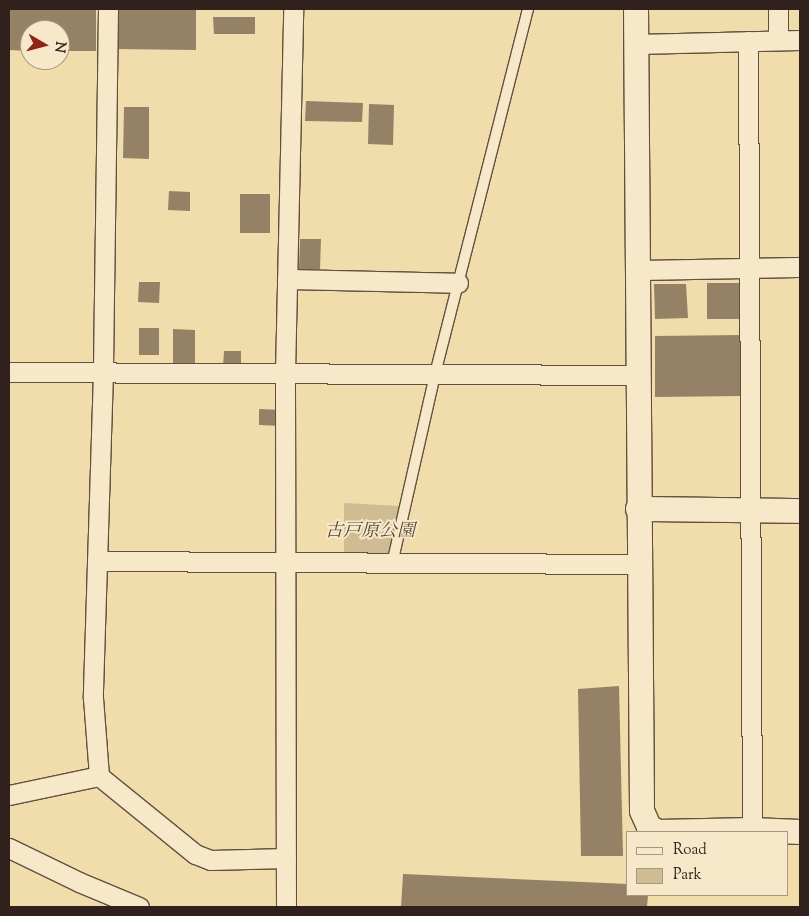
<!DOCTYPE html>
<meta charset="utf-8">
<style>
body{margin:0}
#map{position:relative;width:809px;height:916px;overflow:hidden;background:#f1dcab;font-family:"Sorts Mill Goudy","Noto Serif JP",serif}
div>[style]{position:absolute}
.green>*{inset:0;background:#d0bc93}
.building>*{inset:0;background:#958266}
.roads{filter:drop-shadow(1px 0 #615040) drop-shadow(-1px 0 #615040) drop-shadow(0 1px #615040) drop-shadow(0 -1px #615040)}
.service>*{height:10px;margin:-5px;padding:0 5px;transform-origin:5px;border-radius:5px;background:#f6e8c8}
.minor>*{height:19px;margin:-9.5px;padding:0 9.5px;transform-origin:9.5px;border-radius:9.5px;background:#f6e8c8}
.tertiary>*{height:24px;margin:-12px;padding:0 12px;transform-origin:12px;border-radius:12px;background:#f6e8c8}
span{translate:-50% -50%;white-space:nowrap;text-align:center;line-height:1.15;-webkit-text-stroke:4px #f6e8c8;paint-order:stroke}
.park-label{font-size:18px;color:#59483a;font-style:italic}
.frame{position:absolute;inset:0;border:10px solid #31211c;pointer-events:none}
.legend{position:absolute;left:626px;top:831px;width:162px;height:65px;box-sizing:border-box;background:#f6e8c8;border:1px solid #a79883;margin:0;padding:6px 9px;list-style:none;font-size:15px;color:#31211c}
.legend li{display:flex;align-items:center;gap:10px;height:25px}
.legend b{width:25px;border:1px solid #a79883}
.north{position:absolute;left:20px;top:20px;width:50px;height:50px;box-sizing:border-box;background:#f6e8c8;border:1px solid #a79883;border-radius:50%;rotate:98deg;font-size:14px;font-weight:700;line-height:20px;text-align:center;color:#31211c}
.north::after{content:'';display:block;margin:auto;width:18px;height:22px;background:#8f2418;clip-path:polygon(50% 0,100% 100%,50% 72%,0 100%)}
</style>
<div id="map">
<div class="green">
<div style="clip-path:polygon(344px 503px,401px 506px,392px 564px,344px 564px)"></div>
</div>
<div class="building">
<div style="clip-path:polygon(9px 9px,96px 9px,96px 51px,60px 51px,60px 30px,30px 30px,30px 51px,9px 50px)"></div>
<div style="clip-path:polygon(115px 9px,196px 9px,196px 50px,114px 49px)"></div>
<div style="clip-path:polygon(213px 17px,255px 17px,255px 34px,214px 34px)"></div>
<div style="clip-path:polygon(306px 101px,363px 103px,362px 122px,305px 121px)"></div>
<div style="clip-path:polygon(369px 104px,394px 105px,393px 145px,368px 144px)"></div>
<div style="clip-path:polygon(124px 107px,149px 107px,149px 159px,123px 158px)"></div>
<div style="clip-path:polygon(169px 191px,190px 192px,190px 211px,168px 210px)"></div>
<div style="clip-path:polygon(240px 194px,270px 194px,270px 233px,240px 233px)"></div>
<div style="clip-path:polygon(300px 239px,321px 239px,320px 269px,299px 269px)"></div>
<div style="clip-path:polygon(139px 282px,160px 282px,159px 303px,138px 302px)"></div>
<div style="clip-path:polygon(707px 283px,740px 283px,741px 319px,707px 319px)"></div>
<div style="clip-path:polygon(654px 284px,686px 284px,688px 318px,655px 319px)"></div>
<div style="clip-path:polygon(139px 328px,159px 328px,159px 355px,139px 355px)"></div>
<div style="clip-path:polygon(173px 329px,195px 330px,195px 365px,173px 365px)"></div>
<div style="clip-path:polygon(741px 335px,742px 396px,655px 397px,655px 336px)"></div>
<div style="clip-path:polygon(224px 351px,241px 351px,241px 368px,223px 367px)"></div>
<div style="clip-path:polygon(259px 409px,282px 410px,281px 426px,259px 425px)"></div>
<div style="clip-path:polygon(619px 686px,623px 856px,581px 856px,578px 689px)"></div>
<div style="clip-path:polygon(403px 874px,628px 884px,628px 895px,648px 895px,647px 907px,401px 907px)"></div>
</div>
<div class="roads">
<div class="service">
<div style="left:392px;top:564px;width:195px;rotate:-77.2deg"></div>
<div style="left:435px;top:374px;width:377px;rotate:-75.7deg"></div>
</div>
<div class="minor">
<div style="left:108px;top:9px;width:363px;rotate:90.8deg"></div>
<div style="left:103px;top:372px;width:326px;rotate:91.8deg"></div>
<div style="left:93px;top:698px;width:78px;rotate:85.6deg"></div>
<div style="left:99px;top:776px;width:124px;rotate:39.1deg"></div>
<div style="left:195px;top:854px;width:17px;rotate:21deg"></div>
<div style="left:211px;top:860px;width:75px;rotate:-1.5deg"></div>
<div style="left:778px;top:9px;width:31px;rotate:90deg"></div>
<div style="left:748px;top:41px;width:789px;rotate:89.71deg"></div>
<div style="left:636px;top:44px;width:164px;rotate:-1.4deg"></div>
<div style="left:638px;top:270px;width:162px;rotate:-1.1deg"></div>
<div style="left:287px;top:279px;width:171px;rotate:1.3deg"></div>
<div style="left:9px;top:372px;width:629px;rotate:0.27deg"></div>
<div style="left:97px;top:561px;width:542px;rotate:0.32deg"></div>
<div style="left:9px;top:795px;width:92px;rotate:-11.9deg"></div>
<div style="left:9px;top:848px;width:78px;rotate:25.9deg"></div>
<div style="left:79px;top:882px;width:65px;rotate:22.6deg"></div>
<div style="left:286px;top:907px;width:534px;rotate:-90.11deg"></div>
<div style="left:285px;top:373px;width:364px;rotate:-88.7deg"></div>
</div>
<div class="tertiary">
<div style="left:636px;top:9px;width:802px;rotate:89.57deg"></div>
<div style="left:642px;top:811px;width:17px;rotate:66deg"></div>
<div style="left:649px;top:827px;width:10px;rotate:29deg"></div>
<div style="left:658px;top:832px;width:94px;rotate:-1.2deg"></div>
<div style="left:752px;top:830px;width:48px;rotate:2.4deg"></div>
<div style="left:638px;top:509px;width:162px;rotate:0.7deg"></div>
</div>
</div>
<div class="park-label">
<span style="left:370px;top:532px">古戸原公園</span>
</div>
<div class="frame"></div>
<ul class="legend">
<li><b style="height:6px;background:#f6e8c8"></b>Road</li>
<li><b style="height:14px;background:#d0bc93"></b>Park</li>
</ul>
<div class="north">N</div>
</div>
